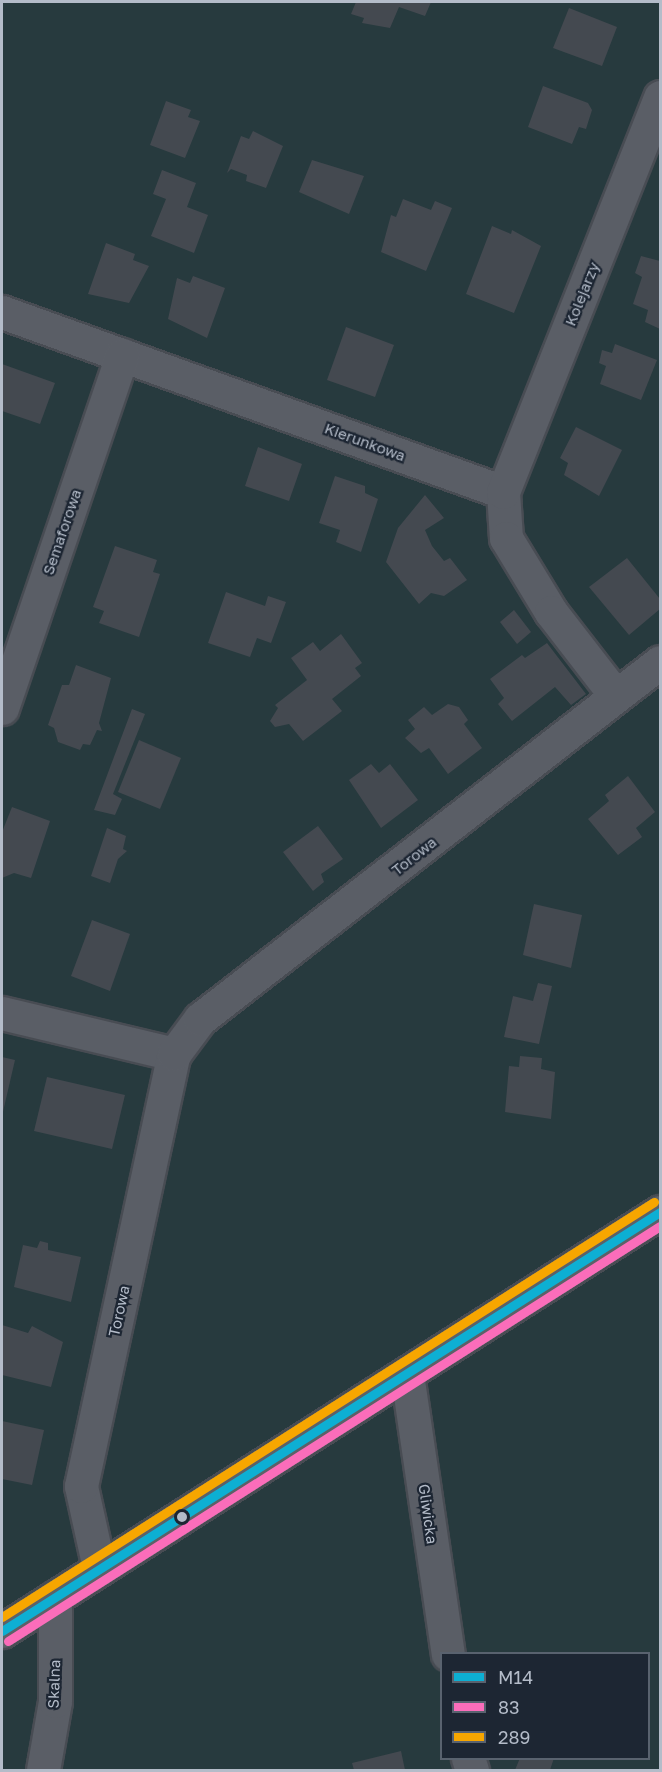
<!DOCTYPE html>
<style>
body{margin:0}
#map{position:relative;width:662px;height:1772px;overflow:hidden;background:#2a3038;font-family:"Golos Text",sans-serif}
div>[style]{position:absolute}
.green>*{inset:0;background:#273a3e}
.building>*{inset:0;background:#444950}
.roads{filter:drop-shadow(2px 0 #484c53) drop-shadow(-2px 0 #484c53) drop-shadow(0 2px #484c53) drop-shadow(0 -2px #484c53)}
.street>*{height:33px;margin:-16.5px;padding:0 16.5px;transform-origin:16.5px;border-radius:16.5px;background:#5a5e66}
.primary>*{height:33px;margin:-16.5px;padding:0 16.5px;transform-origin:16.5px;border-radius:16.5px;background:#5c6168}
.bus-1>*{height:9px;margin:-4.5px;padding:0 4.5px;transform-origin:4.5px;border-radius:4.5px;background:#0dafd3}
.bus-2>*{height:9px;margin:-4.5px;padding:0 4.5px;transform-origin:4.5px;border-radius:4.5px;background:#fb6dba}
.bus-3>*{height:9px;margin:-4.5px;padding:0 4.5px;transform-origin:4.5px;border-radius:4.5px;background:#f7a600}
.dots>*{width:16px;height:16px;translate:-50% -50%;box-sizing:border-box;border:3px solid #1d2633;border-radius:50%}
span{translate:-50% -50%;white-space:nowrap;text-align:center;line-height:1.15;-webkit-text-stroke:4.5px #1d2633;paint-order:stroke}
.street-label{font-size:15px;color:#b4bcc9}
.frame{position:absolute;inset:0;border:3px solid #b4bcc9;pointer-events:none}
.legend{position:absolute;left:440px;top:1652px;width:210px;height:108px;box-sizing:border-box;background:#1d2633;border:2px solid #59626f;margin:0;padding:8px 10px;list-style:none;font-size:18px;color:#b4bcc9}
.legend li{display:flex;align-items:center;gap:12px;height:30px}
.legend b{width:30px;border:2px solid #59626f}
</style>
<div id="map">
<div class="green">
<div style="clip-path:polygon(evenodd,2px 2px,660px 2px,660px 1770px,2px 1770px,2px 2px,442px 1654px,648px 1654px,648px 1758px,442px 1758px,442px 1654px)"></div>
</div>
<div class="building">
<div style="clip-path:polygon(356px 2px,431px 2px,425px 16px,399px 7px,390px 28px,362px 23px,364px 18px,351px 14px)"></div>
<div style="clip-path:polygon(569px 8px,617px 27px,602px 66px,553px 48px)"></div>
<div style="clip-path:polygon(543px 86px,588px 103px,592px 110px,586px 129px,579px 127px,572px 144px,528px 127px)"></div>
<div style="clip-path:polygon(166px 101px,191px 110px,188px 117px,200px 121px,185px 158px,150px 145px)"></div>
<div style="clip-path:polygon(253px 131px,283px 146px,266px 188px,246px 181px,247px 175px,231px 169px,227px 173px,241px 136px,249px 139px)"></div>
<div style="clip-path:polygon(312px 160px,364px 176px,349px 214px,299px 192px)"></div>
<div style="clip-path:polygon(162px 170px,196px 183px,187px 207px,208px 215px,194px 253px,151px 236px,166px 199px,153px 194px)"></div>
<div style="clip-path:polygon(403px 199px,431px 210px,435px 201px,452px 208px,426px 271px,381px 252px,391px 215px,396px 217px)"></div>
<div style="clip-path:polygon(492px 226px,511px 234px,512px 230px,541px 246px,514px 313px,466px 294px)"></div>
<div style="clip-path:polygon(106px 243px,135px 254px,133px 260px,149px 266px,129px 303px,88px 294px)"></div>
<div style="clip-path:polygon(641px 256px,660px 261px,660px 329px,645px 322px,648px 310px,633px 304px,642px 277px,635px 273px)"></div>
<div style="clip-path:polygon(193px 276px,225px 288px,207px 338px,168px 319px,177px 278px,190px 283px)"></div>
<div style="clip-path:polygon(346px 327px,394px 345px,375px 397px,327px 380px)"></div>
<div style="clip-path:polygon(615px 344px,657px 360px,641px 400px,600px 384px,606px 366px,599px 363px,602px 350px,612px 353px)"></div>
<div style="clip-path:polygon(2px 364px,55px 383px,40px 424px,2px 411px)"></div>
<div style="clip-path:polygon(576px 427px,622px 450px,599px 496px,564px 475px,568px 463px,560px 458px)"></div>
<div style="clip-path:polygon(258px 447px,302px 464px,289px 501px,245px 486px)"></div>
<div style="clip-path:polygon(335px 476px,365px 486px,365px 493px,378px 499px,361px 552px,336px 542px,340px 530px,319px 523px)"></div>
<div style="clip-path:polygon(425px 495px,444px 518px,425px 530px,432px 546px,444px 561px,450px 558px,467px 580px,444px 596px,431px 593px,419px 604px,386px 562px,398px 528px)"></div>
<div style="clip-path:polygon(115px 546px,157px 560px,153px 572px,160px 574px,139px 637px,99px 623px,104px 611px,93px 607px)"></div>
<div style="clip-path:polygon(627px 558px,660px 599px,660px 609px,629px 635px,589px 587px)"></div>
<div style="clip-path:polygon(226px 592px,265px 606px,268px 596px,286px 602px,271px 643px,257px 638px,250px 657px,208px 643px)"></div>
<div style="clip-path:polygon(514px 610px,531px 632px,517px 644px,500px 622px)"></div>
<div style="clip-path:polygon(341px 634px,362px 663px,355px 668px,361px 676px,332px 699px,342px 711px,303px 741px,289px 724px,275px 727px,270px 721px,278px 708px,275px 705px,307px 680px,291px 658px,313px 642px,320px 651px)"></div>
<div style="clip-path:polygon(547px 643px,586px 694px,571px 705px,555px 687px,512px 721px,498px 704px,504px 698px,490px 679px,522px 655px,525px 658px)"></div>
<div style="clip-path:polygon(76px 665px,111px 678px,99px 723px,102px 731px,97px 730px,90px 745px,83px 744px,80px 750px,58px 742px,54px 728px,48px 725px,62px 685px,69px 685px)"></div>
<div style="clip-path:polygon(448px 704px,459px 707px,468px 720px,464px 724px,482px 748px,448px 774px,429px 748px,421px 753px,405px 738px,415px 729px,408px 720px,424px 707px,432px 715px)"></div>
<div style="clip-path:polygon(132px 709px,145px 714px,113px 794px,122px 799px,115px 815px,94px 810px)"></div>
<div style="clip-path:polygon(139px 740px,181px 758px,160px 809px,118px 792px)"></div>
<div style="clip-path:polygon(371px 764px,379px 773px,390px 764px,418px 800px,381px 828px,349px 780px)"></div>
<div style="clip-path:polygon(628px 776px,655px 812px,636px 828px,642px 837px,618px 855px,588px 819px,609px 801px,605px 795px)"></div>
<div style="clip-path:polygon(12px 807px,50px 821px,31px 878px,14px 873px,2px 878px,2px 832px)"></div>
<div style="clip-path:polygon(318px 826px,343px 859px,321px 874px,324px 882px,313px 891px,283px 852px)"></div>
<div style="clip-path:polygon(107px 828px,126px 836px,123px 849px,127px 851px,118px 859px,110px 883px,91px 876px)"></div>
<div style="clip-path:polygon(534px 904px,582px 915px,571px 968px,523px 955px)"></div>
<div style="clip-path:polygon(92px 920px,130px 934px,110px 991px,71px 976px)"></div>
<div style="clip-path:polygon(538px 983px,552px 986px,539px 1044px,504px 1037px,513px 996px,533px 1001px)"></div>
<div style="clip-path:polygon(520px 1056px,542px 1058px,541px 1069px,555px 1072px,551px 1119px,505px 1112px,509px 1066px,519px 1067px)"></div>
<div style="clip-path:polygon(2px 1057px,15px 1060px,2px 1116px)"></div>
<div style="clip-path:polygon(47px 1077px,125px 1095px,112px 1149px,34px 1131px)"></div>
<div style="clip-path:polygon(40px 1241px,48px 1243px,48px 1250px,81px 1257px,71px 1302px,14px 1287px,23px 1245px,37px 1248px)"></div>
<div style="clip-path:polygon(2px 1325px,28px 1333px,32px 1326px,63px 1342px,51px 1387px,2px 1375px)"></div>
<div style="clip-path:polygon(2px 1421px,44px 1430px,32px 1485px,2px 1479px)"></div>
<div style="clip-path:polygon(401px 1751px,405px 1770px,354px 1770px,352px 1763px)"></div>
<div style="clip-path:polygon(520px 1758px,554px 1758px,550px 1770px,515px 1770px)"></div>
</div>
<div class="roads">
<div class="street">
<div style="left:2px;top:312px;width:532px;rotate:19.76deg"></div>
<div style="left:503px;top:492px;width:46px;rotate:86.3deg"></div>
<div style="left:506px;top:538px;width:87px;rotate:58.7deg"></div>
<div style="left:551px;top:612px;width:106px;rotate:52.3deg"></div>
<div style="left:503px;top:492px;width:425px;rotate:-68.3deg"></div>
<div style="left:2px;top:708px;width:373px;rotate:-71.2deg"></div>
<div style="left:2px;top:1013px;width:177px;rotate:13.4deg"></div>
<div style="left:407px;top:1374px;width:283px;rotate:81.7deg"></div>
<div style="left:99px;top:1568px;width:84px;rotate:-102.4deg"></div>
<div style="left:81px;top:1486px;width:442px;rotate:-77.9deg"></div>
<div style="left:174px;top:1054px;width:44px;rotate:-53.4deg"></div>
<div style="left:200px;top:1019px;width:582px;rotate:-37.81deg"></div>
<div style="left:468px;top:1758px;width:13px;rotate:72deg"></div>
<div style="left:43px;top:1770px;width:70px;rotate:-80.1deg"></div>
<div style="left:55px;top:1701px;width:104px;rotate:-90deg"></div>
</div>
<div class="primary">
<div style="left:2px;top:1631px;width:780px;rotate:-32.49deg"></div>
</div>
</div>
<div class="bus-1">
<div style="left:2px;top:1631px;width:780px;rotate:-32.49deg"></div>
</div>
<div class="bus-2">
<div style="left:8px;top:1641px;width:773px;rotate:-32.48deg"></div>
</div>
<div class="bus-3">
<div style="left:2px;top:1617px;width:773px;rotate:-32.48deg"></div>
</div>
<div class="dots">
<div style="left:182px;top:1517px;background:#b4bcc9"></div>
</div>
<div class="street-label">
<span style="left:582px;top:294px;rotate:-68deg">Kolejarzy</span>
<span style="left:365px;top:442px;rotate:20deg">Kierunkowa</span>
<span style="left:62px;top:532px;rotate:-71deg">Semaforowa</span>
<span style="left:414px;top:856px;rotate:-38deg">Torowa</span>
<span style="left:119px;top:1311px;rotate:-78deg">Torowa</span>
<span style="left:428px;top:1514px;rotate:82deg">Gliwicka</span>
<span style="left:54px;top:1684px;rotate:-88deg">Skalna</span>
</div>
<div class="frame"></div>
<ul class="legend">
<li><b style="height:8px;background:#0dafd3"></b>M14</li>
<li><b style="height:8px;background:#fb6dba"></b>83</li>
<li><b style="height:8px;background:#f7a600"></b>289</li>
</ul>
</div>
